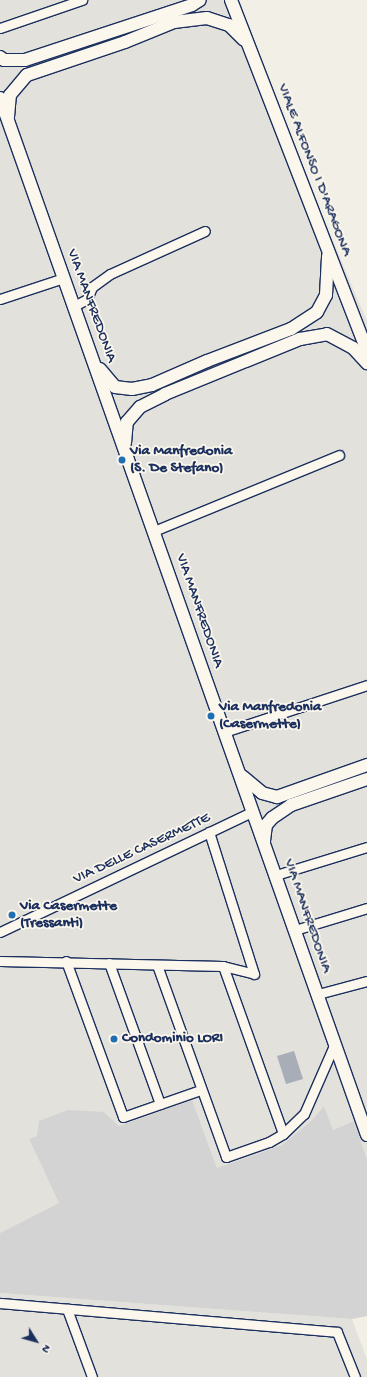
<!DOCTYPE html>
<style>
body{margin:0}
#map{position:relative;width:367px;height:1377px;overflow:hidden;background:#f2efe6;font-family:"Gochi Hand",sans-serif}
div>[style]{position:absolute}
.built>*{inset:0;background:#e2e1dc}
.green>*{inset:0;background:#d2d3d2}
.water>*{inset:0;background:#a9adb7}
.roads{filter:drop-shadow(1px 0 #1b2f5e) drop-shadow(-1px 0 #1b2f5e) drop-shadow(0 1px #1b2f5e) drop-shadow(0 -1px #1b2f5e)}
.minor>*{height:9px;margin:-4.5px;padding:0 4.5px;transform-origin:4.5px;border-radius:4.5px;background:#fbf7ec}
.major>*{height:12px;margin:-6px;padding:0 6px;transform-origin:6px;border-radius:6px;background:#fbf7ec}
.dots>*{width:11px;height:11px;translate:-50% -50%;box-sizing:border-box;border:2px solid #fbf7ec;border-radius:50%}
span{translate:-50% -50%;white-space:nowrap;text-align:center;line-height:1.15;-webkit-text-stroke:3.5px #fbf7ec;paint-order:stroke}
.street-label{font-size:15px;color:#1b2f5e}
.poi-label{font-size:15px;color:#1b2f5e;font-weight:700}
.left{translate:0 -50%;text-align:left}
.north{position:absolute;left:16px;top:1321px;width:40px;height:40px;-webkit-text-stroke:3px #fbf7ec;paint-order:stroke;rotate:127deg;font-size:11px;font-weight:700;line-height:16px;text-align:center;color:#1b2f5e}
.north::after{content:'';display:block;margin:auto;width:14px;height:18px;background:#1b2f5e;clip-path:polygon(50% 0,100% 100%,50% 72%,0 100%)}
</style>
<div id="map">
<div class="built">
<div style="clip-path:polygon(0 0,236px 0,276px 107px,367px 321px,367px 1159px,354px 1121px,333px 1130px,324px 1106px,312px 1120px,282px 1145px,217px 1168px,192px 1100px,119px 1126px,104px 1112px,29px 1139px,59px 1203px,0 1233px)"></div>
<div style="clip-path:polygon(0 1293px,352px 1319px,367px 1360px,367px 1377px,0 1377px)"></div>
</div>
<div class="green">
<div style="clip-path:polygon(192px 1100px,217px 1168px,282px 1145px,312px 1120px,324px 1106px,333px 1130px,354px 1121px,367px 1159px,367px 1316px,352px 1319px,0 1293px,0 1233px,59px 1203px,29px 1139px,37px 1136px,39px 1121px,68px 1110px,104px 1112px,119px 1126px)"></div>
</div>
<div class="water">
<div style="clip-path:polygon(294px 1051px,303px 1079px,286px 1084px,277px 1056px)"></div>
</div>
<div class="roads">
<div class="minor">
<div style="left:0;top:28px;width:87px;rotate:-18.9deg"></div>
<div style="left:0;top:299px;width:67px;rotate:-18.2deg"></div>
<div style="left:74px;top:306px;width:15px;rotate:-28deg"></div>
<div style="left:87px;top:299px;width:13px;rotate:-67deg"></div>
<div style="left:92px;top:287px;width:22px;rotate:-36deg"></div>
<div style="left:110px;top:274px;width:104px;rotate:-24.4deg"></div>
<div style="left:154px;top:531px;width:200px;rotate:-22.3deg"></div>
<div style="left:224px;top:732px;width:151px;rotate:-18.2deg"></div>
<div style="left:209px;top:832px;width:149px;rotate:72.4deg"></div>
<div style="left:276px;top:875px;width:95px;rotate:-17.1deg"></div>
<div style="left:295px;top:930px;width:75px;rotate:-17deg"></div>
<div style="left:0;top:932px;width:279px;rotate:-25.5deg"></div>
<div style="left:0;top:961px;width:223px;rotate:1.3deg"></div>
<div style="left:223px;top:966px;width:32px;rotate:14deg"></div>
<div style="left:66px;top:961px;width:166px;rotate:69.9deg"></div>
<div style="left:123px;top:1117px;width:82px;rotate:-19.3deg"></div>
<div style="left:109px;top:963px;width:150px;rotate:70.1deg"></div>
<div style="left:157px;top:965px;width:204px;rotate:70.2deg"></div>
<div style="left:226px;top:1157px;width:46px;rotate:-19.2deg"></div>
<div style="left:269px;top:1142px;width:16px;rotate:-30deg"></div>
<div style="left:283px;top:1134px;width:29px;rotate:-44deg"></div>
<div style="left:304px;top:1114px;width:77px;rotate:-66.4deg"></div>
<div style="left:223px;top:966px;width:178px;rotate:70.3deg"></div>
<div style="left:318px;top:994px;width:51px;rotate:-14.9deg"></div>
<div style="left:0;top:1303px;width:338px;rotate:4.9deg"></div>
<div style="left:337px;top:1332px;width:48px;rotate:68.2deg"></div>
<div style="left:67px;top:1309px;width:72px;rotate:69.8deg"></div>
</div>
<div class="major">
<div style="left:231px;top:0;width:376px;rotate:68.8deg"></div>
<div style="left:0;top:57px;width:5px;rotate:37deg"></div>
<div style="left:4px;top:60px;width:21px"></div>
<div style="left:25px;top:60px;width:176px;rotate:-18.2deg"></div>
<div style="left:192px;top:5px;width:9px;rotate:-32deg"></div>
<div style="left:0;top:98px;width:1100px;rotate:70.51deg"></div>
<div style="left:8px;top:117px;width:22px;rotate:-85deg"></div>
<div style="left:10px;top:95px;width:26px;rotate:-50deg"></div>
<div style="left:27px;top:75px;width:103px;rotate:-18.6deg"></div>
<div style="left:125px;top:42px;width:53px;rotate:-22.2deg"></div>
<div style="left:174px;top:22px;width:33px;rotate:-7deg"></div>
<div style="left:207px;top:18px;width:23px;rotate:18deg"></div>
<div style="left:229px;top:25px;width:21px;rotate:45deg"></div>
<div style="left:100px;top:369px;width:23px;rotate:50deg"></div>
<div style="left:115px;top:387px;width:17px;rotate:7deg"></div>
<div style="left:132px;top:389px;width:20px;rotate:-11deg"></div>
<div style="left:152px;top:385px;width:60px;rotate:-23.6deg"></div>
<div style="left:207px;top:361px;width:90px;rotate:-20.9deg"></div>
<div style="left:291px;top:329px;width:31px;rotate:-33deg"></div>
<div style="left:317px;top:312px;width:19px;rotate:-62deg"></div>
<div style="left:326px;top:295px;width:39px;rotate:-87deg"></div>
<div style="left:125px;top:443px;width:21px;rotate:-85deg"></div>
<div style="left:127px;top:422px;width:20px;rotate:-49deg"></div>
<div style="left:140px;top:407px;width:28px;rotate:-27deg"></div>
<div style="left:165px;top:394px;width:146px;rotate:-22.2deg"></div>
<div style="left:300px;top:339px;width:27px;rotate:-10deg"></div>
<div style="left:327px;top:334px;width:30px;rotate:28deg"></div>
<div style="left:353px;top:348px;width:21px;rotate:47deg"></div>
<div style="left:242px;top:776px;width:26px;rotate:40deg"></div>
<div style="left:262px;top:793px;width:16px;rotate:15deg"></div>
<div style="left:277px;top:797px;width:96px;rotate:-19.6deg"></div>
<div style="left:264px;top:841px;width:16px;rotate:-83deg"></div>
<div style="left:266px;top:825px;width:9px;rotate:-49deg"></div>
<div style="left:272px;top:818px;width:23px;rotate:-34deg"></div>
<div style="left:291px;top:805px;width:80px;rotate:-18.9deg"></div>
</div>
</div>
<div class="dots">
<div style="left:122px;top:460px;background:#1f6fb2"></div>
<div style="left:211px;top:716px;background:#1f6fb2"></div>
<div style="left:12px;top:915px;background:#1f6fb2"></div>
<div style="left:114px;top:1039px;background:#1f6fb2"></div>
</div>
<div class="street-label">
<span style="left:314px;top:170px;rotate:69deg">VIALE ALFONSO I D'ARAGONA</span>
<span style="left:91px;top:306px;rotate:70deg">VIA MANFREDONIA</span>
<span style="left:199px;top:611px;rotate:71deg">VIA MANFREDONIA</span>
<span style="left:142px;top:849px;rotate:-25deg">VIA DELLE CASERMETTE</span>
<span style="left:307px;top:916px;rotate:71deg">VIA MANFREDONIA</span>
</div>
<div class="poi-label">
<span class="left" style="left:130px;top:460px">Via Manfredonia<br>(S. De Stefano)</span>
<span class="left" style="left:219px;top:716px">Via Manfredonia<br>(Casermette)</span>
<span class="left" style="left:20px;top:915px">Via Casermette<br>(Tressanti)</span>
<span class="left" style="left:122px;top:1039px">Condominio LORI</span>
</div>
<div class="north">N</div>
</div>
